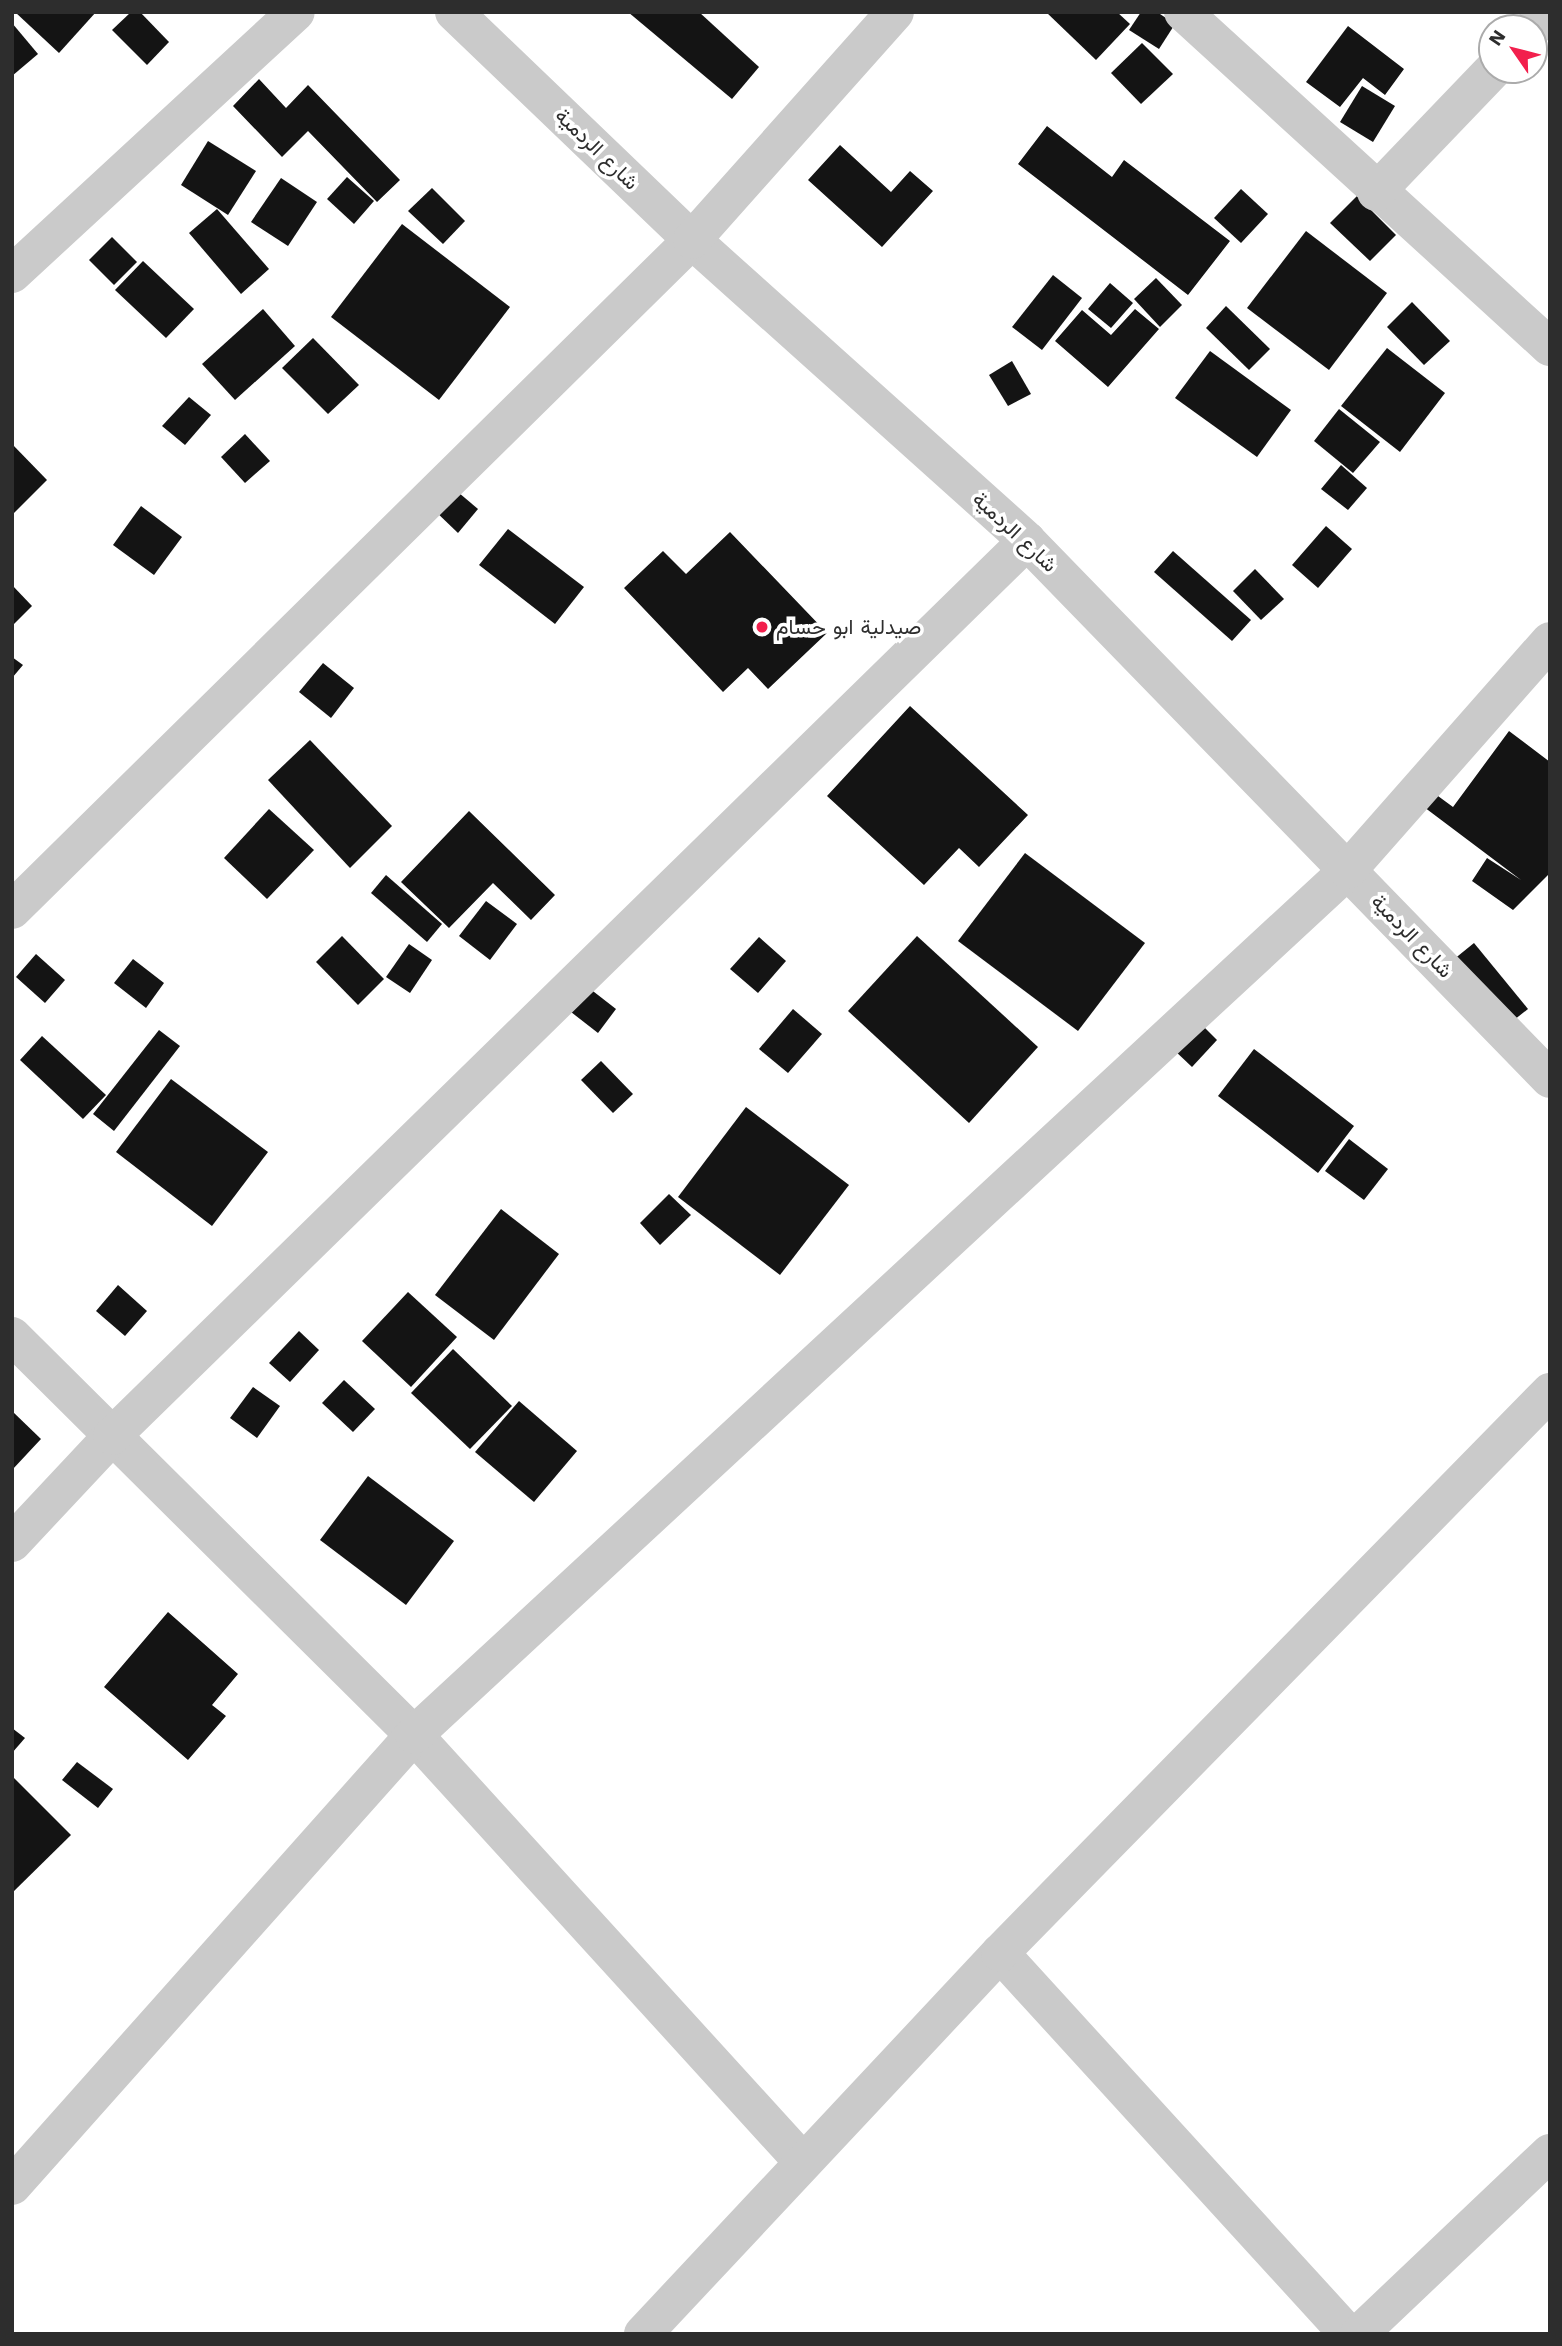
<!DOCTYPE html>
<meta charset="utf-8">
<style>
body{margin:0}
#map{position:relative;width:1562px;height:2346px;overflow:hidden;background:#fff;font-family:"Work Sans",Vazirmatn,sans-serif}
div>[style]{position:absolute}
.building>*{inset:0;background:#141414}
.minor>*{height:38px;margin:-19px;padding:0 19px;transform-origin:19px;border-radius:19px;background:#cacaca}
.dots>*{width:19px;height:19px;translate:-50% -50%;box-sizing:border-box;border:4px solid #fff;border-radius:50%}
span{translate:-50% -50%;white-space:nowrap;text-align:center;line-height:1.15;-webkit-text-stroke:7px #fff;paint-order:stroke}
.street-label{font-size:21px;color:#2d2d2d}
.poi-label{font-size:21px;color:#2d2d2d}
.left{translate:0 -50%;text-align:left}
.frame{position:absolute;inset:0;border:14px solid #2d2d2d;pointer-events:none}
.north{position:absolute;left:1478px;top:14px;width:70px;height:70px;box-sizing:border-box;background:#fff;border:2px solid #ababab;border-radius:50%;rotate:305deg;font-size:19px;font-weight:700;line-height:28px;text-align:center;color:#2d2d2d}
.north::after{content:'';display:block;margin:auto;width:24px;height:32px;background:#f2204d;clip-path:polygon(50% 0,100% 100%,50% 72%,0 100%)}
</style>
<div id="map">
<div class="building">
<div style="clip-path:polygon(15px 12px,96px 12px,59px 53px)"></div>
<div style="clip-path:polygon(131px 12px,140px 12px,169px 42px,147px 65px,112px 30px)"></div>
<div style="clip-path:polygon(628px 12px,699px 12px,759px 67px,732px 99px)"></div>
<div style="clip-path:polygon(1046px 12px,1117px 12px,1130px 24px,1096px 60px)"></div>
<div style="clip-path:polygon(1141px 12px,1157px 12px,1175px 24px,1159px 49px,1129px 30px)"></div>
<div style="clip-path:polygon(12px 23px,38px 54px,12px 76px)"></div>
<div style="clip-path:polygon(1348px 26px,1404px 69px,1385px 95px,1363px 78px,1340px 107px,1306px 82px)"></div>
<div style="clip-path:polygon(1142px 43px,1173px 74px,1141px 104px,1111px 73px)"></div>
<div style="clip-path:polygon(259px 79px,286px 108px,308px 85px,400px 180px,377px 202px,308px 131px,282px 157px,233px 106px)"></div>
<div style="clip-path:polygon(1362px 86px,1395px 106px,1373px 142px,1340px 122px)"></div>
<div style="clip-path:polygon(1047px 126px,1112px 177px,1124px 160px,1230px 241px,1188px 295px,1018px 164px)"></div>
<div style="clip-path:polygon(208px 141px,256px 171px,228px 215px,181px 185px)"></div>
<div style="clip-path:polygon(840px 145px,891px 192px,910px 171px,933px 191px,882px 247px,808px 180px)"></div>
<div style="clip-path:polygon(347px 177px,374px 201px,354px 224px,327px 199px)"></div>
<div style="clip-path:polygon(281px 178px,317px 202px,288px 246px,251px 222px)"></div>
<div style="clip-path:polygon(432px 188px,465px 221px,443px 244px,408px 211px)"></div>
<div style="clip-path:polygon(1241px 189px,1268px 214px,1241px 243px,1214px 218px)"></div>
<div style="clip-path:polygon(1357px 196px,1396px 235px,1370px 261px,1330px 223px)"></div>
<div style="clip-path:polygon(217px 209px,269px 269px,241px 294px,189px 233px)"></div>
<div style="clip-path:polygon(402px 224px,510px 307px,439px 400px,331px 317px)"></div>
<div style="clip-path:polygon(1306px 231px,1387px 293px,1329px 370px,1247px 308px)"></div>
<div style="clip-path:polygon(112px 237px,137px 262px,114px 285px,89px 260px)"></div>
<div style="clip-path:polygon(143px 261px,194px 309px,166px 338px,115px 290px)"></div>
<div style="clip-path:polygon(1053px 275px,1082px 298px,1042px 350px,1012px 327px)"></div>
<div style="clip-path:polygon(1156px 278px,1182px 305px,1160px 327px,1134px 299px)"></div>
<div style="clip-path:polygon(1110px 283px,1133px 303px,1111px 328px,1088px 309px)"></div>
<div style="clip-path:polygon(1412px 302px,1450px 341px,1424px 365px,1387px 327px)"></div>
<div style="clip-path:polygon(1226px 306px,1270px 349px,1249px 370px,1206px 328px)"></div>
<div style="clip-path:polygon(263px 309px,295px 346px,235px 400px,202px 364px)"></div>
<div style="clip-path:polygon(1135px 309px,1159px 329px,1108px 387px,1055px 341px,1082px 310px,1111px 335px)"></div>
<div style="clip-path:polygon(313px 338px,359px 385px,328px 414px,282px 368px)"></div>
<div style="clip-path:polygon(1387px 348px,1445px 393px,1400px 452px,1341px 406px)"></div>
<div style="clip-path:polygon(1210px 351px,1291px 410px,1257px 457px,1175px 398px)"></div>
<div style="clip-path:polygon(1012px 361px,1031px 394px,1008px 406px,989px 375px)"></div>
<div style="clip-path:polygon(189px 397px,211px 415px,185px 445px,162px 426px)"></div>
<div style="clip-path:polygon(1339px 409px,1380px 442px,1353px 473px,1314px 441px)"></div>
<div style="clip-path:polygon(245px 434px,270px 461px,245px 483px,221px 457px)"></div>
<div style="clip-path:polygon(12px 444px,47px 480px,12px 515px)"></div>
<div style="clip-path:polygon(1341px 465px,1367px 488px,1348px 510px,1321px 489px)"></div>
<div style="clip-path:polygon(452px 487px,478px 509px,458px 533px,433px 509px)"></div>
<div style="clip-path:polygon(141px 506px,182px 537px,154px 575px,113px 545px)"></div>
<div style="clip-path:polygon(1326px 526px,1352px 549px,1318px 588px,1292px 565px)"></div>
<div style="clip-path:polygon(508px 529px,584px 587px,555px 624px,479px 565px)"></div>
<div style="clip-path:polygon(730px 532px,827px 633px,768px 689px,748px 668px,723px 692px,624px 588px,663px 551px,686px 574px)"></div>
<div style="clip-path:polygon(1173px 551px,1251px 620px,1232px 641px,1154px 572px)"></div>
<div style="clip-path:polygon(1255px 569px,1284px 599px,1261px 620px,1233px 591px)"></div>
<div style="clip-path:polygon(12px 585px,32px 606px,12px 626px)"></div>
<div style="clip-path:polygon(12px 657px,23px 665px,12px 678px)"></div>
<div style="clip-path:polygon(323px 663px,354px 688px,331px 718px,299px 692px)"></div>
<div style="clip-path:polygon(910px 706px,1028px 815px,979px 867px,959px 848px,924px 885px,827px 796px)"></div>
<div style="clip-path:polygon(1509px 731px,1550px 762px,1550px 873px,1513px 910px,1472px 881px,1487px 858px,1521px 880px,1412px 798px,1423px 785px,1453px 807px)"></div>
<div style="clip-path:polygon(310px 740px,392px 826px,350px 868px,268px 780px)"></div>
<div style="clip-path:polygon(269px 809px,314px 850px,267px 899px,224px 858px)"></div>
<div style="clip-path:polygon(469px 811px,555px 895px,531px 920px,493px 883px,449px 928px,401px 882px)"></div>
<div style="clip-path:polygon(1025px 853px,1145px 943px,1078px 1031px,958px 941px)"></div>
<div style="clip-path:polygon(386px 875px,442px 924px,427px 942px,371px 893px)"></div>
<div style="clip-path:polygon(486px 901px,517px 924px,490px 960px,459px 936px)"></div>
<div style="clip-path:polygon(342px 936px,384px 979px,358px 1005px,316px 962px)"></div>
<div style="clip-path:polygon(917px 936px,1038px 1047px,969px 1123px,848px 1011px)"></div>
<div style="clip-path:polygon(759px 937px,786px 961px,758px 993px,730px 969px)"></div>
<div style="clip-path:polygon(1474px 943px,1528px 1009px,1505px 1027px,1453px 960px)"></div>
<div style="clip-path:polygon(409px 944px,432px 960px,410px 993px,386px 977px)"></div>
<div style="clip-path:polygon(36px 954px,65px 980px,45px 1003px,16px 977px)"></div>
<div style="clip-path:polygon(133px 959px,164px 983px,146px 1008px,114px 983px)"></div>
<div style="clip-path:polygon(589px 988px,616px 1009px,598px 1033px,571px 1012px)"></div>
<div style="clip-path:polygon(793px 1009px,822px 1034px,788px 1073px,759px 1049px)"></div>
<div style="clip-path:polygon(1199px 1022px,1217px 1040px,1192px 1067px,1173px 1049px)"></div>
<div style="clip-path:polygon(159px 1030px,180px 1046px,114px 1131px,93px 1114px)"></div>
<div style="clip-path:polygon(42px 1036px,106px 1095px,83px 1119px,20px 1060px)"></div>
<div style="clip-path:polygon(1254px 1049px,1354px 1126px,1318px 1173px,1218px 1096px)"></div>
<div style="clip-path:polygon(601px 1061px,633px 1094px,613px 1113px,581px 1080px)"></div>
<div style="clip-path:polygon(171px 1079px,268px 1152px,212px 1226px,116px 1152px)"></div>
<div style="clip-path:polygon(746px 1107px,849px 1185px,780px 1275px,678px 1197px)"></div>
<div style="clip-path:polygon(1349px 1139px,1388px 1169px,1364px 1200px,1325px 1171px)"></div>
<div style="clip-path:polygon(669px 1194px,691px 1215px,660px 1245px,640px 1223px)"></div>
<div style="clip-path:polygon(501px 1209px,559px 1254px,494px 1340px,435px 1295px)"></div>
<div style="clip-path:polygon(118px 1285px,147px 1311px,125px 1336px,96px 1311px)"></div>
<div style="clip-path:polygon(408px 1292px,457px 1337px,411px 1387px,362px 1341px)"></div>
<div style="clip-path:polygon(299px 1331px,319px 1350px,290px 1382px,269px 1363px)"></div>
<div style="clip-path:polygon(453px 1349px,512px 1406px,470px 1449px,411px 1393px)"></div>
<div style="clip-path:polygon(344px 1380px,375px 1409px,353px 1432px,322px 1403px)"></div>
<div style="clip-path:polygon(253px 1387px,280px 1406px,257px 1438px,230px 1418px)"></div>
<div style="clip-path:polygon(519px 1401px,577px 1451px,534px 1502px,475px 1452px)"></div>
<div style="clip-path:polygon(12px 1411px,41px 1439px,12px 1470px)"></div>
<div style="clip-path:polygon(368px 1476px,454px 1541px,406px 1605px,320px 1540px)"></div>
<div style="clip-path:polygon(168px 1612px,238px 1674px,212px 1705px,226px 1716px,188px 1760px,104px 1687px)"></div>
<div style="clip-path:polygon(12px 1728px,25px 1738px,12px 1753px)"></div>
<div style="clip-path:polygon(77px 1762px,113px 1789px,98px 1808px,62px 1780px)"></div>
<div style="clip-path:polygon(12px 1776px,71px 1835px,12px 1893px)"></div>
</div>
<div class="minor">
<div style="left:454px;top:12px;width:330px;rotate:43.8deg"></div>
<div style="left:692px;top:240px;width:450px;rotate:41.9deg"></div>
<div style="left:1027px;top:541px;width:750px;rotate:45.81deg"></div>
<div style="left:1183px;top:12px;width:497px;rotate:42.4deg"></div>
<div style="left:1533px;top:28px;width:22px;rotate:-47deg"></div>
<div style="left:1376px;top:192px;width:169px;rotate:-46.2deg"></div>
<div style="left:12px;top:274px;width:386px;rotate:-42.7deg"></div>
<div style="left:12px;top:910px;width:955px;rotate:-44.58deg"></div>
<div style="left:692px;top:240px;width:305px;rotate:-48.3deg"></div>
<div style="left:12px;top:1336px;width:566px;rotate:44.79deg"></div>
<div style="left:414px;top:1735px;width:576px;rotate:47.67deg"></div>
<div style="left:12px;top:1543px;width:146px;rotate:-46.9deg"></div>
<div style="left:112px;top:1436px;width:1280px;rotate:-44.37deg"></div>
<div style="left:1000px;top:1953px;width:516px;rotate:47.59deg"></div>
<div style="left:12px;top:2186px;width:604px;rotate:-48.29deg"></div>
<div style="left:414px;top:1735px;width:1273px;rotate:-42.8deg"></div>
<div style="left:1348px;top:870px;width:305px;rotate:-48.6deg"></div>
<div style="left:643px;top:2334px;width:522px;rotate:-46.86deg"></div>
<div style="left:1000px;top:1953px;width:786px;rotate:-45.57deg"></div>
<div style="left:1359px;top:2334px;width:263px;rotate:-43.5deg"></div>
</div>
<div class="dots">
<div style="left:762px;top:627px;background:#f2204d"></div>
</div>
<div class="street-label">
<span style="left:597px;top:149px;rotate:44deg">شارع الردمية</span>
<span style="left:1015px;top:532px;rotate:43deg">شارع الردمية</span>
<span style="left:1412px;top:936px;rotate:46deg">شارع الردمية</span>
</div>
<div class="poi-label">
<span class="left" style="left:776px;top:627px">صيدلية ابو حسام</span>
</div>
<div class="frame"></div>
<div class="north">N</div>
</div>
